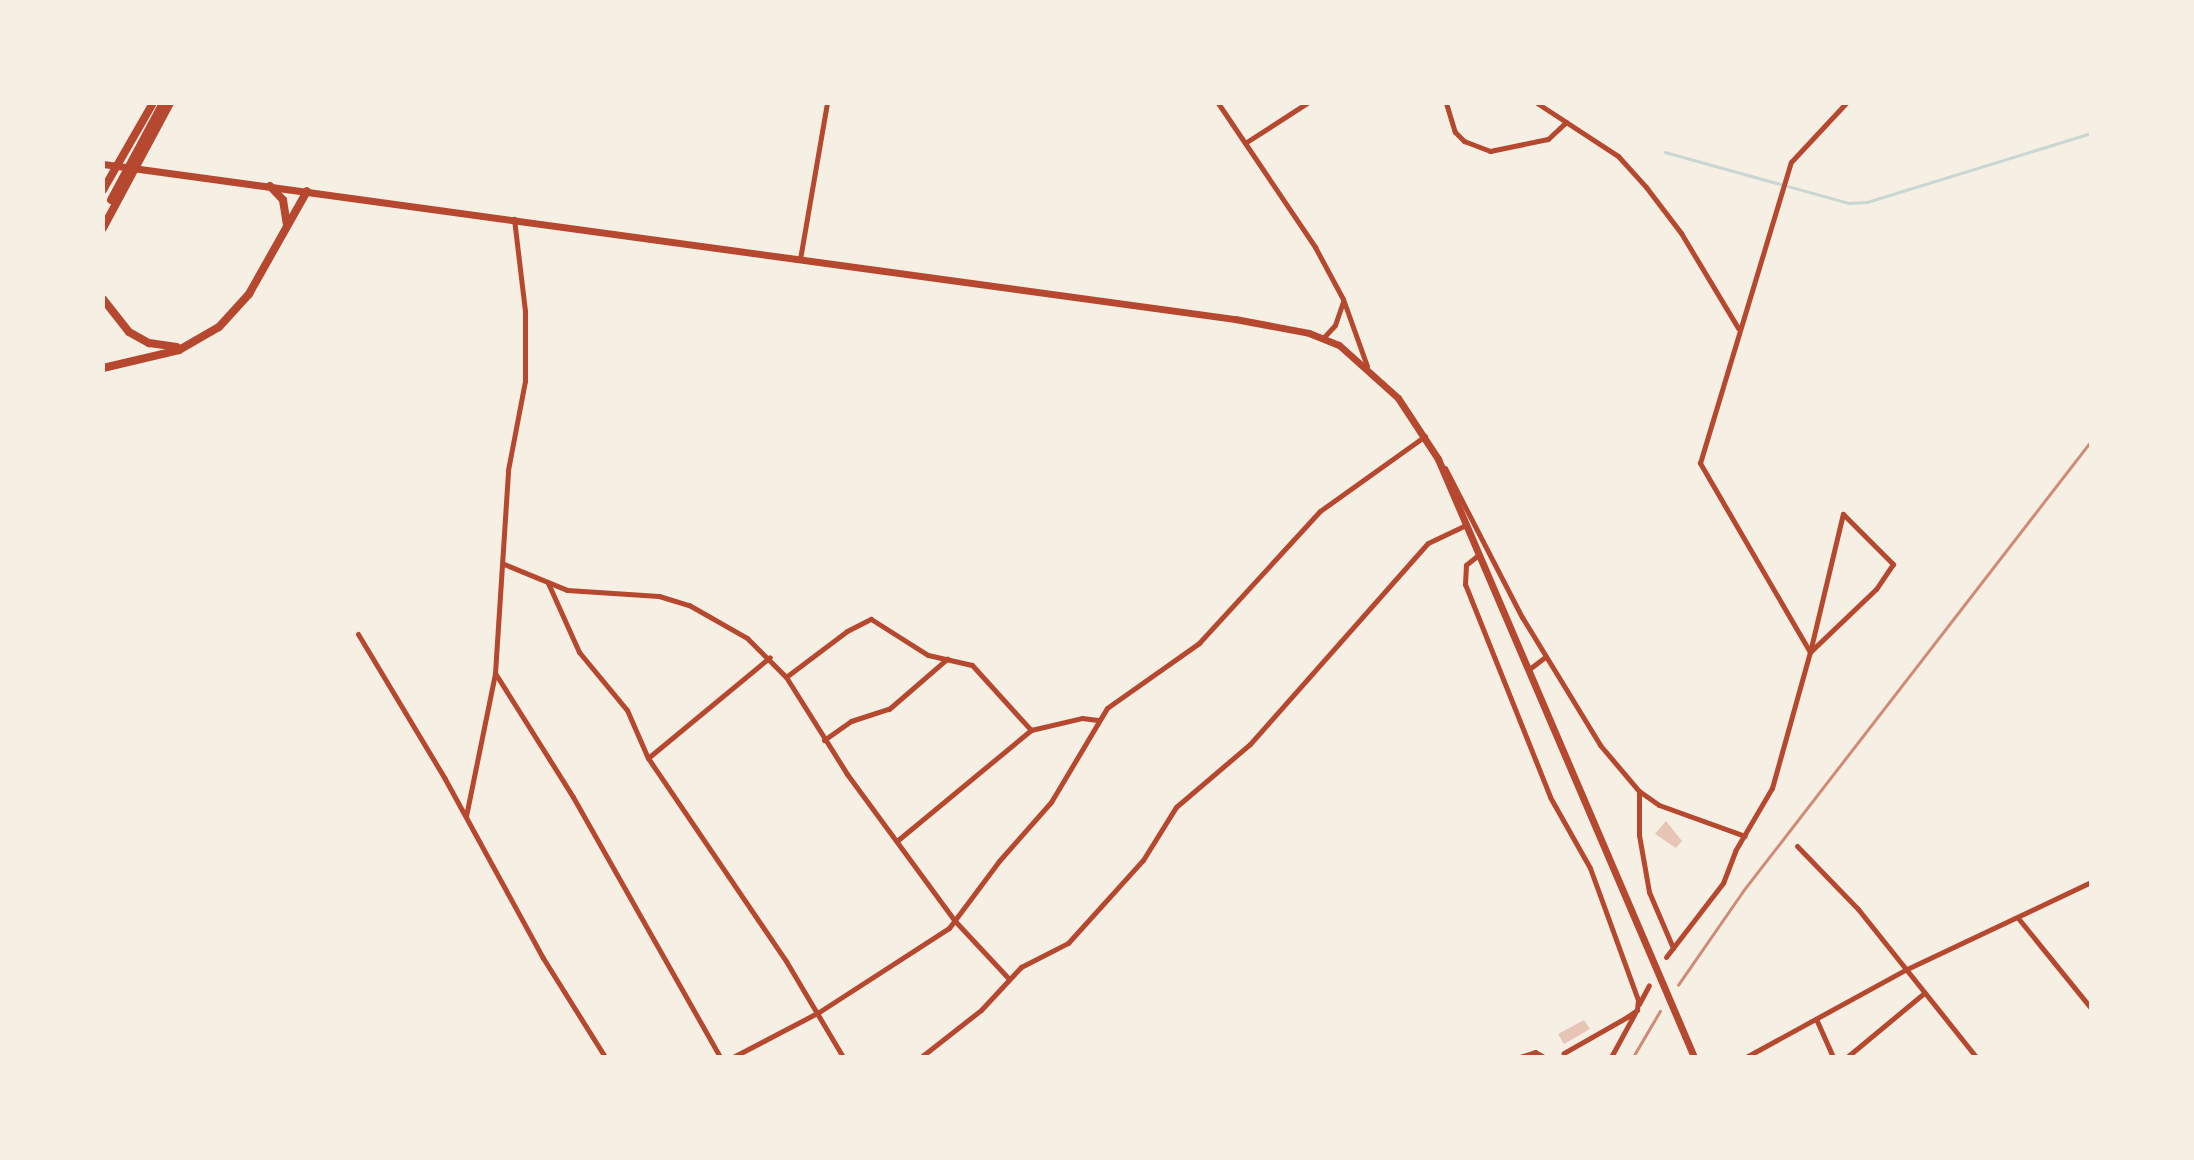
<!DOCTYPE html>
<style>
body{margin:0}
#map{position:relative;width:2194px;height:1160px;overflow:hidden;background:#f6efe4;font-family:Helvetica,sans-serif}
div>[style]{position:absolute}
.stream>*{height:2.5px;margin:-1.25px;padding:0 1.25px;transform-origin:1.25px;border-radius:1.25px;background:#c9d6d2}
.building>*{inset:0;background:#e6c5b7}
.minor>*{height:5px;margin:-2.5px;padding:0 2.5px;transform-origin:2.5px;border-radius:2.5px;background:#b5482f}
.secondary>*{height:7px;margin:-3.5px;padding:0 3.5px;transform-origin:3.5px;border-radius:3.5px;background:#b5482f}
.primary>*{height:8px;margin:-4px;padding:0 4px;transform-origin:4px;border-radius:4px;background:#b5482f}
.rail>*{height:2.5px;margin:-1.25px;padding:0 1.25px;transform-origin:1.25px;border-radius:1.25px;background:#cf8b77}
span{translate:-50% -50%;white-space:nowrap;text-align:center;line-height:1.15;-webkit-text-stroke:7px #f6efe4;paint-order:stroke}
.frame{position:absolute;inset:0;border:105px solid #f6efe4;pointer-events:none}
</style>
<div id="map">
<div class="stream">
<div style="left:1665px;top:152px;width:191px;rotate:15.5deg"></div>
<div style="left:1849px;top:203px;width:18px;rotate:-3deg"></div>
<div style="left:1867px;top:202px;width:234px;rotate:-17.1deg"></div>
</div>
<div class="building">
<div style="clip-path:polygon(1666px 821px,1682px 841px,1676px 848px,1655px 834px)"></div>
<div style="clip-path:polygon(1584px 1020px,1590px 1029px,1564px 1044px,1558px 1034px)"></div>
</div>
<div class="minor">
<div style="left:1218px;top:103px;width:174px;rotate:56deg"></div>
<div style="left:1315px;top:247px;width:59px;rotate:61.7deg"></div>
<div style="left:1343px;top:299px;width:71px;rotate:70.3deg"></div>
<div style="left:1446px;top:103px;width:30px;rotate:73deg"></div>
<div style="left:1455px;top:132px;width:13px;rotate:45deg"></div>
<div style="left:1464px;top:141px;width:28px;rotate:21deg"></div>
<div style="left:1490px;top:151px;width:59px;rotate:-11.7deg"></div>
<div style="left:1548px;top:139px;width:25px;rotate:-43deg"></div>
<div style="left:1537px;top:103px;width:97px;rotate:33.2deg"></div>
<div style="left:1618px;top:156px;width:42px;rotate:47.9deg"></div>
<div style="left:1646px;top:187px;width:58px;rotate:52.7deg"></div>
<div style="left:1681px;top:233px;width:111px;rotate:59deg"></div>
<div style="left:1245px;top:143px;width:74px;rotate:-32.8deg"></div>
<div style="left:800px;top:259px;width:158px;rotate:-80.2deg"></div>
<div style="left:1324px;top:337px;width:16px;rotate:-47deg"></div>
<div style="left:1335px;top:325px;width:24px;rotate:-71deg"></div>
<div style="left:1445px;top:468px;width:168px;rotate:62.7deg"></div>
<div style="left:1522px;top:617px;width:150px;rotate:58.6deg"></div>
<div style="left:1600px;top:745px;width:60px;rotate:49.7deg"></div>
<div style="left:1639px;top:791px;width:24px;rotate:35deg"></div>
<div style="left:1659px;top:805px;width:91px;rotate:19.8deg"></div>
<div style="left:1843px;top:514px;width:71px;rotate:45deg"></div>
<div style="left:1893px;top:564px;width:30px;rotate:124deg"></div>
<div style="left:1876px;top:589px;width:91px;rotate:136.3deg"></div>
<div style="left:1810px;top:652px;width:142px;rotate:-76.6deg"></div>
<div style="left:1477px;top:556px;width:14px;rotate:141deg"></div>
<div style="left:1466px;top:565px;width:19px;rotate:93deg"></div>
<div style="left:1465px;top:584px;width:229px;rotate:68.2deg"></div>
<div style="left:1550px;top:797px;width:81px;rotate:60.6deg"></div>
<div style="left:1590px;top:868px;width:140px;rotate:70deg"></div>
<div style="left:1638px;top:1000px;width:10px;rotate:96deg"></div>
<div style="left:1637px;top:1010px;width:12px;rotate:145deg"></div>
<div style="left:1627px;top:1017px;width:73px;rotate:150.3deg"></div>
<div style="left:504px;top:564px;width:68px;rotate:22.4deg"></div>
<div style="left:567px;top:590px;width:92px;rotate:3.7deg"></div>
<div style="left:659px;top:596px;width:31px;rotate:17deg"></div>
<div style="left:689px;top:605px;width:67px;rotate:29.6deg"></div>
<div style="left:747px;top:638px;width:55px;rotate:45deg"></div>
<div style="left:786px;top:677px;width:115px;rotate:57.8deg"></div>
<div style="left:847px;top:774px;width:182px;rotate:53.7deg"></div>
<div style="left:955px;top:921px;width:79px;rotate:47deg"></div>
<div style="left:548px;top:583px;width:76px;rotate:65.8deg"></div>
<div style="left:579px;top:652px;width:75px;rotate:50.4deg"></div>
<div style="left:627px;top:710px;width:52px;rotate:66.4deg"></div>
<div style="left:648px;top:758px;width:245px;rotate:55.8deg"></div>
<div style="left:786px;top:961px;width:112px;rotate:59.3deg"></div>
<div style="left:358px;top:634px;width:169px;rotate:59deg"></div>
<div style="left:445px;top:779px;width:204px;rotate:61.3deg"></div>
<div style="left:543px;top:958px;width:117px;rotate:57.9deg"></div>
<div style="left:1528px;top:670px;width:21px;rotate:-37deg"></div>
<div style="left:495px;top:673px;width:146px;rotate:57.8deg"></div>
<div style="left:573px;top:797px;width:299px;rotate:60.5deg"></div>
<div style="left:786px;top:677px;width:76px;rotate:-37deg"></div>
<div style="left:847px;top:631px;width:27px;rotate:-27deg"></div>
<div style="left:871px;top:619px;width:67px;rotate:32.3deg"></div>
<div style="left:928px;top:655px;width:45px;rotate:12.8deg"></div>
<div style="left:972px;top:665px;width:88px;rotate:47.8deg"></div>
<div style="left:1031px;top:730px;width:52px;rotate:-13.2deg"></div>
<div style="left:1082px;top:718px;width:16px;rotate:7deg"></div>
<div style="left:824px;top:740px;width:33px;rotate:-35deg"></div>
<div style="left:851px;top:721px;width:40px;rotate:-18deg"></div>
<div style="left:889px;top:709px;width:77px;rotate:-40.8deg"></div>
<div style="left:648px;top:758px;width:158px;rotate:-39.6deg"></div>
<div style="left:1639px;top:791px;width:44px;rotate:90deg"></div>
<div style="left:1639px;top:835px;width:58px;rotate:80deg"></div>
<div style="left:1649px;top:892px;width:61px;rotate:66.8deg"></div>
<div style="left:466px;top:816px;width:146px;rotate:-78.5deg"></div>
<div style="left:495px;top:673px;width:203px;rotate:-86.3deg"></div>
<div style="left:508px;top:470px;width:91px;rotate:-79.2deg"></div>
<div style="left:525px;top:381px;width:70px;rotate:-90deg"></div>
<div style="left:525px;top:311px;width:93px;rotate:-96.8deg"></div>
<div style="left:898px;top:840px;width:173px;rotate:-39.6deg"></div>
<div style="left:1797px;top:846px;width:88px;rotate:45.9deg"></div>
<div style="left:1858px;top:909px;width:189px;rotate:51.4deg"></div>
<div style="left:2018px;top:918px;width:116px;rotate:51deg"></div>
<div style="left:1666px;top:957px;width:93px;rotate:-52.4deg"></div>
<div style="left:1723px;top:883px;width:34px;rotate:-69deg"></div>
<div style="left:1735px;top:851px;width:73px;rotate:-59.6deg"></div>
<div style="left:1772px;top:788px;width:141px;rotate:-74.4deg"></div>
<div style="left:1810px;top:652px;width:219px;rotate:-120.2deg"></div>
<div style="left:1700px;top:463px;width:314px;rotate:-73.2deg"></div>
<div style="left:1791px;top:162px;width:81px;rotate:-47deg"></div>
<div style="left:1639px;top:1004px;width:21px;rotate:-62deg"></div>
<div style="left:1817px;top:1021px;width:39px;rotate:66deg"></div>
<div style="left:733px;top:1057px;width:97px;rotate:-27.6deg"></div>
<div style="left:819px;top:1012px;width:155px;rotate:-32.9deg"></div>
<div style="left:949px;top:928px;width:84px;rotate:-53.3deg"></div>
<div style="left:999px;top:861px;width:79px;rotate:-48.6deg"></div>
<div style="left:1051px;top:802px;width:109px;rotate:-59.2deg"></div>
<div style="left:1107px;top:708px;width:113px;rotate:-35.2deg"></div>
<div style="left:1199px;top:643px;width:179px;rotate:-47.5deg"></div>
<div style="left:1320px;top:511px;width:129px;rotate:-35.5deg"></div>
<div style="left:921px;top:1057px;width:76px;rotate:-38.1deg"></div>
<div style="left:981px;top:1010px;width:59px;rotate:-47.1deg"></div>
<div style="left:1021px;top:967px;width:53px;rotate:-27.1deg"></div>
<div style="left:1068px;top:943px;width:112px;rotate:-47.9deg"></div>
<div style="left:1143px;top:860px;width:62px;rotate:-58.1deg"></div>
<div style="left:1176px;top:807px;width:97px;rotate:-40.4deg"></div>
<div style="left:1250px;top:744px;width:268px;rotate:-48.5deg"></div>
<div style="left:1428px;top:543px;width:42px;rotate:-25.3deg"></div>
<div style="left:1520px;top:1057px;width:16px;rotate:-18deg"></div>
<div style="left:1535px;top:1052px;width:10px;rotate:29deg"></div>
<div style="left:1611px;top:1057px;width:50px;rotate:-61.4deg"></div>
<div style="left:1746px;top:1057px;width:183px;rotate:-28.7deg"></div>
<div style="left:1907px;top:969px;width:204px;rotate:-25.3deg"></div>
<div style="left:1847px;top:1057px;width:100px;rotate:-39.7deg"></div>
</div>
<div class="secondary">
<div style="left:103px;top:164px;width:1143px;rotate:7.8deg"></div>
<div style="left:1235px;top:319px;width:75px;rotate:10.7deg"></div>
<div style="left:1309px;top:333px;width:32px;rotate:22deg"></div>
<div style="left:1339px;top:345px;width:79px;rotate:41.9deg"></div>
<div style="left:1398px;top:398px;width:73px;rotate:56.7deg"></div>
<div style="left:1438px;top:459px;width:650px;rotate:66.82deg"></div>
</div>
<div class="primary">
<div style="left:270px;top:186px;width:19px;rotate:47deg"></div>
<div style="left:283px;top:200px;width:26px;rotate:81deg"></div>
<div style="left:103px;top:190px;width:100px;rotate:-60.1deg"></div>
<div style="left:111px;top:200px;width:110px;rotate:-61.8deg"></div>
<div style="left:103px;top:228px;width:142px;rotate:-61.8deg"></div>
<div style="left:103px;top:299px;width:42px;rotate:51.8deg"></div>
<div style="left:129px;top:332px;width:23px;rotate:29deg"></div>
<div style="left:149px;top:343px;width:28px;rotate:8deg"></div>
<div style="left:103px;top:368px;width:78px;rotate:-13.3deg"></div>
<div style="left:179px;top:350px;width:46px;rotate:-29.9deg"></div>
<div style="left:219px;top:327px;width:45px;rotate:-47.7deg"></div>
<div style="left:249px;top:294px;width:118px;rotate:-60.6deg"></div>
</div>
<div class="rail">
<div style="left:1678px;top:985px;width:114px;rotate:-55.3deg"></div>
<div style="left:1743px;top:891px;width:569px;rotate:-52.28deg"></div>
<div style="left:1633px;top:1057px;width:53px;rotate:-59.6deg"></div>
</div>
<div class="frame"></div>
</div>
